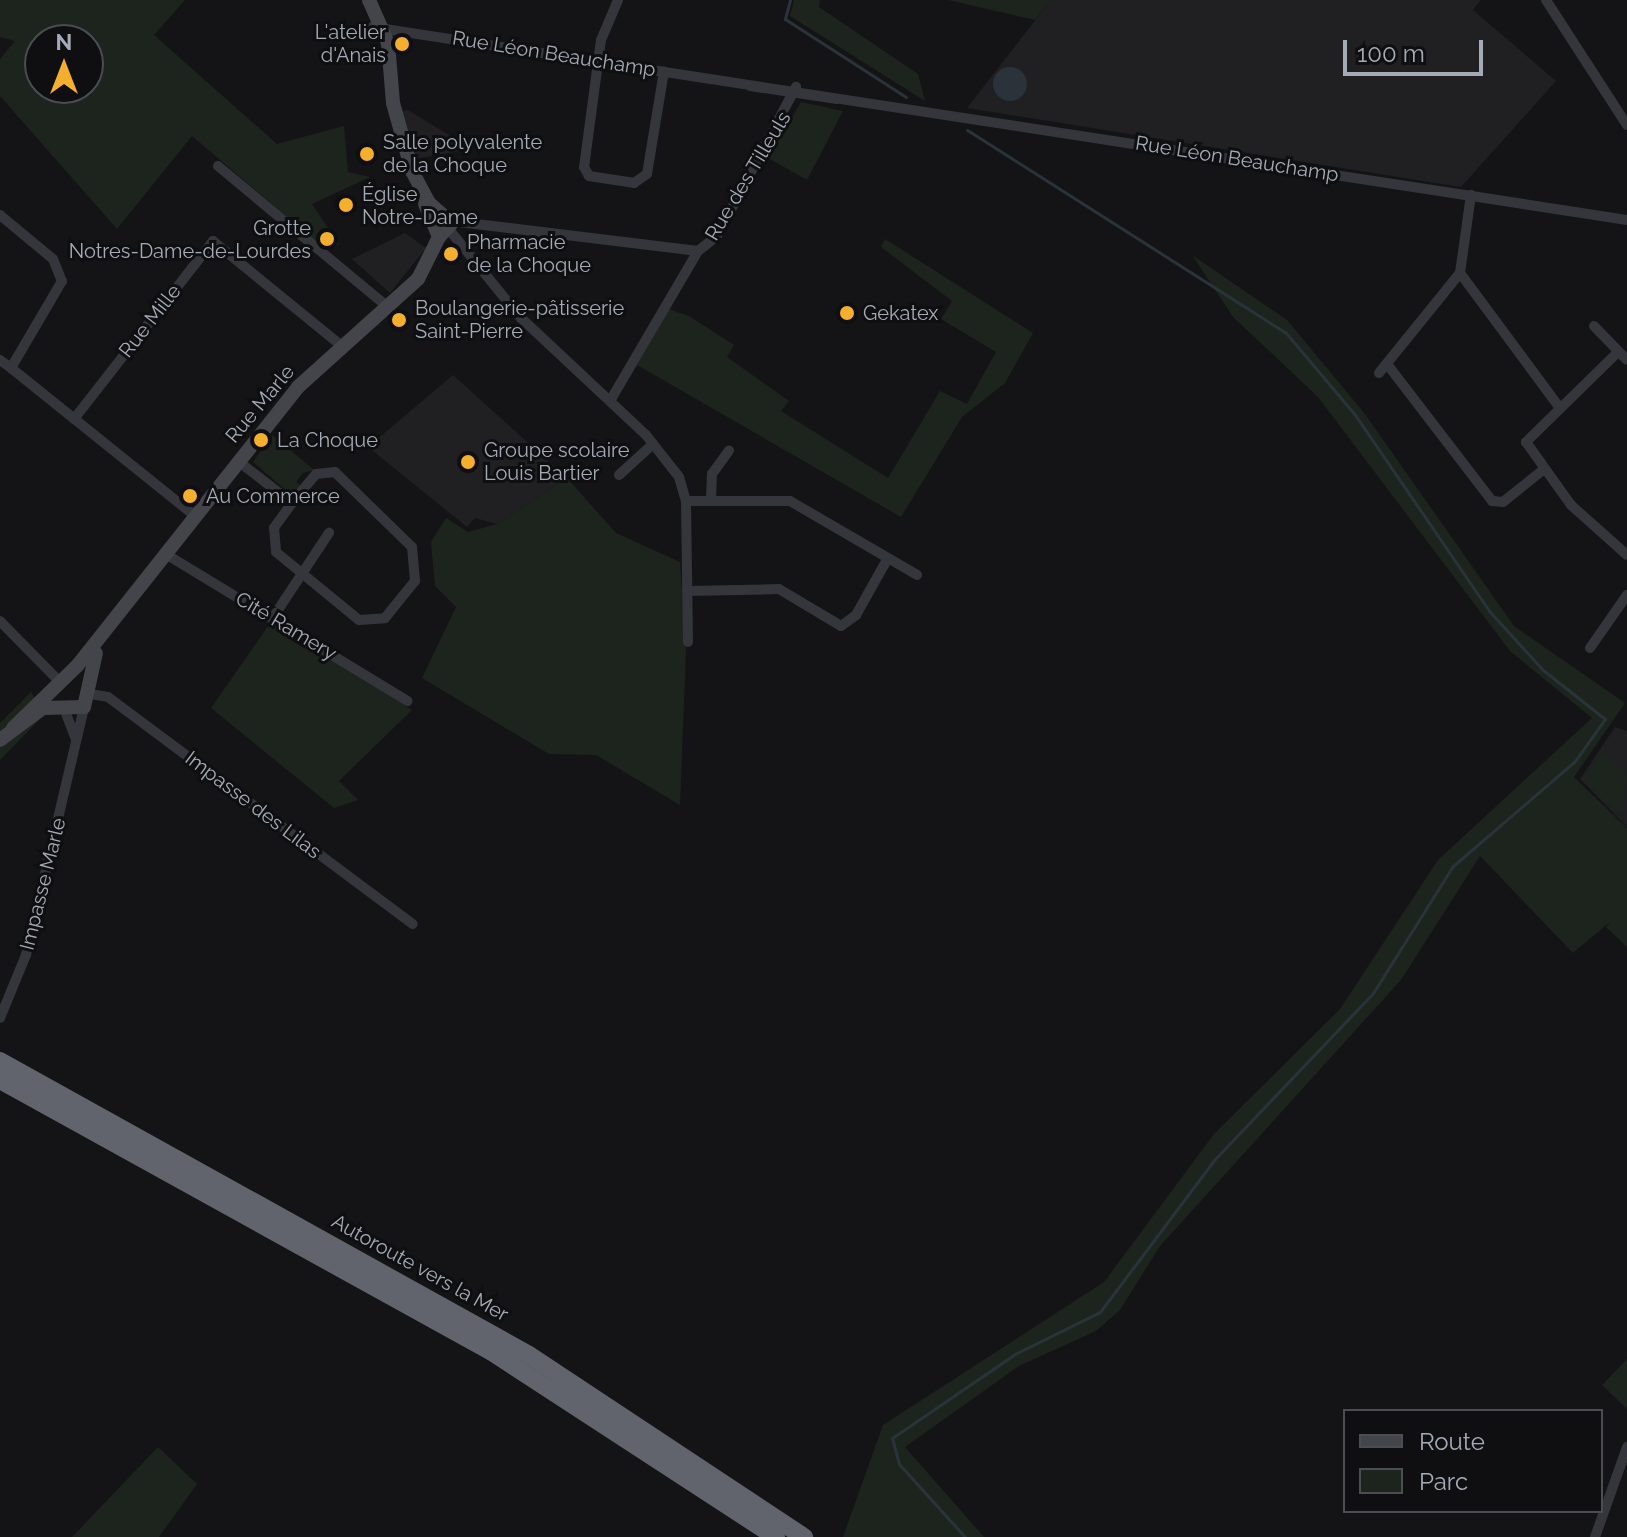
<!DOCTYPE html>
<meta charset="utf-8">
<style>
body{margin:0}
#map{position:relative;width:1627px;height:1537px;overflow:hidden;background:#141416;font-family:Raleway,sans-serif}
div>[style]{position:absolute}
.built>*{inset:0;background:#202023}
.green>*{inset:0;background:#1c241d}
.water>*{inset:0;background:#2a333a}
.round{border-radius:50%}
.stream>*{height:3px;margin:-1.5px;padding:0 1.5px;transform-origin:1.5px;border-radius:1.5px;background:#2a333a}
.minor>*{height:10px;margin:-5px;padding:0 5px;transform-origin:5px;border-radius:5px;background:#35363b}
.secondary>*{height:14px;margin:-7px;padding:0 7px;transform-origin:7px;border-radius:7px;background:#43454b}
.motorway>*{height:18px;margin:-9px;padding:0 9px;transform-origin:9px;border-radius:9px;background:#61646c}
.dots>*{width:22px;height:22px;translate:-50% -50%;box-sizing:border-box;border:4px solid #0f0f11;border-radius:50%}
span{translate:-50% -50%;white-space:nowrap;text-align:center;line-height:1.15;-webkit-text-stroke:6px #0f0f11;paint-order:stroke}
.poi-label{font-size:20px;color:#a5abb6}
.right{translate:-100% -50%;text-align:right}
.left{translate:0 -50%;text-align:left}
.street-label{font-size:20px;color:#a5abb6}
.legend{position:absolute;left:1343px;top:1409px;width:260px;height:104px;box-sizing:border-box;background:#0f0f11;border:2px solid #4b4d53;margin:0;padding:10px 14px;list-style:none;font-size:24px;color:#a5abb6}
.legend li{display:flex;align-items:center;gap:16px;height:40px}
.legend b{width:40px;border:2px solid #4b4d53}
.north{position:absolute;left:24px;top:24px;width:80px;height:80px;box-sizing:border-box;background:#0f0f11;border:2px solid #4b4d53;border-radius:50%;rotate:0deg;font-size:22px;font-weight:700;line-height:32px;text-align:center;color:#a5abb6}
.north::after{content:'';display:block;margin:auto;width:28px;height:36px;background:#f4af2e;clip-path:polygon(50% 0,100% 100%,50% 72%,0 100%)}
.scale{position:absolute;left:1343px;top:40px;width:140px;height:36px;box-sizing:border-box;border:4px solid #a5abb6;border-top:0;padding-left:10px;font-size:24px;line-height:28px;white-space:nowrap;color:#a5abb6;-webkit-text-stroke:6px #0f0f11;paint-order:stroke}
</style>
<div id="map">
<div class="built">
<div style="clip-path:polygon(1051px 0,1481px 0,1473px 10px,1556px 81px,1461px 187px,967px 108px)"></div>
<div style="clip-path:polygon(408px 110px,472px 149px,415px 159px,402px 111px)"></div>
<div style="clip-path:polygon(405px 233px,426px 248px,390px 293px,352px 259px)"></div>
<div style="clip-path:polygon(453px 375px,567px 478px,497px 524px,475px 518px,467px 527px,368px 447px)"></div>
<div style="clip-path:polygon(1615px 727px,1627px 731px,1627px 827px,1580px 779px)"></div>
</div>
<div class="green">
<div style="clip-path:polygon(evenodd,0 0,185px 0,154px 35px,277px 144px,344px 126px,348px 172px,370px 177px,312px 204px,339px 244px,326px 250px,192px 136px,117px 229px,0 96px,0 59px,15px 41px,0 37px,0 0,40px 40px,88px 40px,88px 88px,40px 88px,40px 40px)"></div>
<div style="clip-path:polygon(794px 0,820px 0,819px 7px,918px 74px,925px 101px,790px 16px)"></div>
<div style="clip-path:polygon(948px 0,1051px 0,1035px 20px)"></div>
<div style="clip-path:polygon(801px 102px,843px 111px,807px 180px,768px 158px)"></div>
<div style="clip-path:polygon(885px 239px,1033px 333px,1005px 383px,962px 417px,901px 517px,637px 365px,669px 309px,689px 316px,734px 345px,727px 357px,789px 401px,781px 411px,888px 478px,940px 391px,967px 404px,996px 352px,941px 319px,952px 301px,881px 247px)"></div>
<div style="clip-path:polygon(1192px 255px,1287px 320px,1365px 414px,1514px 626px,1625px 703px,1574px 777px,1627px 828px,1627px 947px,1606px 927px,1611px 921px,1573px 953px,1480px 856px,1401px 980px,1160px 1246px,1120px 1310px,1096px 1331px,1019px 1366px,905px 1447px,984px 1537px,843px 1537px,883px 1425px,1104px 1282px,1214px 1134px,1340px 1009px,1438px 860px,1592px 718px,1510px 651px,1318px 397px,1233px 317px)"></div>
<div style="clip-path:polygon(272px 435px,314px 470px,303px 473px,296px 482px,302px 486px,289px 493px,253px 462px)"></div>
<div style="clip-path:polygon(567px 478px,616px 533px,680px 562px,686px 650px,680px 805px,596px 755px,549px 754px,422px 678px,456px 607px,435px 586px,431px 542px,446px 518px,468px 532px,497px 524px)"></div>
<div style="clip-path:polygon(273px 619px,412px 710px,339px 781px,358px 800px,334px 808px,211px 708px)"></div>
<div style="clip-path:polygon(31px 692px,45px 714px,0 760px,0 723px)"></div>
<div style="clip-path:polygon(1603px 753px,1627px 774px,1621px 816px,1581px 779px)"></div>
<div style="clip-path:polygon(1627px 1359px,1627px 1409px,1602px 1385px)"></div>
<div style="clip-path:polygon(158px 1447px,197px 1484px,159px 1537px,72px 1537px)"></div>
</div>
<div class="water">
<div class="round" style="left:993px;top:67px;width:34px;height:34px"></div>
</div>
<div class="stream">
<div style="left:790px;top:0;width:20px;rotate:105deg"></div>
<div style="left:785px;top:19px;width:144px;rotate:32.8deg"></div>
<div style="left:965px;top:1537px;width:98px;rotate:-132.1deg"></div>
<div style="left:899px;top:1464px;width:27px;rotate:-105deg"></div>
<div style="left:892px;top:1438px;width:149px;rotate:-34.3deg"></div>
<div style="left:1015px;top:1354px;width:95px;rotate:-26.3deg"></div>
<div style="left:1100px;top:1312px;width:191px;rotate:-53.1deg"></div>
<div style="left:1215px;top:1159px;width:229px;rotate:-46.4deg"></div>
<div style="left:1373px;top:993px;width:150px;rotate:-57.8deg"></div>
<div style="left:1453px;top:866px;width:161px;rotate:-40.7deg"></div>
<div style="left:1575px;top:761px;width:52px;rotate:-54.5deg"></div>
<div style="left:1605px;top:719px;width:79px;rotate:-141.7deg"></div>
<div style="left:1543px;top:670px;width:79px;rotate:-132.4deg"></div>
<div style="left:1490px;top:612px;width:237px;rotate:-124.4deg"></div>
<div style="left:1356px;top:416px;width:109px;rotate:-130.1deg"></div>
<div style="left:1286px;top:333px;width:378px;rotate:-147.5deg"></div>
</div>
<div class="minor">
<div style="left:618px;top:0;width:43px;rotate:113deg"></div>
<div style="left:601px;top:40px;width:128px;rotate:97.6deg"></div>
<div style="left:584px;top:167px;width:10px;rotate:61deg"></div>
<div style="left:589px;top:176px;width:46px;rotate:8.8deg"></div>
<div style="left:634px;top:183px;width:16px;rotate:-35deg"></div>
<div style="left:647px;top:174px;width:104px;rotate:-80.6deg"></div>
<div style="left:1546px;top:0;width:149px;rotate:57.1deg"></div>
<div style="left:372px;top:27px;width:1270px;rotate:8.74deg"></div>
<div style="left:750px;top:86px;width:88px;rotate:8.5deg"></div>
<div style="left:218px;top:166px;width:224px;rotate:39.7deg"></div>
<div style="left:0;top:215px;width:69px;rotate:39.7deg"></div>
<div style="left:53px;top:259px;width:24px;rotate:68deg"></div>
<div style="left:62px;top:281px;width:101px;rotate:120.4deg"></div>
<div style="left:11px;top:368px;width:14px;rotate:-144deg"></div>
<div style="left:451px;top:221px;width:249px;rotate:6.9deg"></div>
<div style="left:698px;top:251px;width:24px;rotate:-38deg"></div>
<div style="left:717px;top:236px;width:169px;rotate:-62.1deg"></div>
<div style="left:451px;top:232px;width:111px;rotate:50.9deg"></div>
<div style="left:521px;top:318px;width:171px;rotate:43.1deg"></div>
<div style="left:646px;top:435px;width:53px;rotate:51.8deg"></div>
<div style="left:679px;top:477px;width:25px;rotate:74deg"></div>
<div style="left:686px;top:501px;width:141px;rotate:89.2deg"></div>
<div style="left:1460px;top:273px;width:167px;rotate:53.5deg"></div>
<div style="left:1594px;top:326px;width:47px;rotate:45.9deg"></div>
<div style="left:1618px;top:352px;width:129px;rotate:135.6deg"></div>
<div style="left:1526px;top:442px;width:77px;rotate:54.5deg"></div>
<div style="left:1571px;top:505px;width:75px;rotate:41.8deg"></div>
<div style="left:1387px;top:364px;width:173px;rotate:52.5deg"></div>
<div style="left:1492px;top:501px;width:11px;rotate:5deg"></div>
<div style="left:1503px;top:502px;width:51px;rotate:-38.7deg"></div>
<div style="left:11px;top:368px;width:235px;rotate:38.8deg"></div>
<div style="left:1379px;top:373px;width:129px;rotate:-51deg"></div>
<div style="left:1460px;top:273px;width:79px;rotate:-82deg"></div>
<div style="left:610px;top:401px;width:174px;rotate:-59.6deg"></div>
<div style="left:74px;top:419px;width:226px;rotate:-52deg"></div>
<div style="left:213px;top:241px;width:168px;rotate:39.2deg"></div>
<div style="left:238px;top:461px;width:68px;rotate:37.9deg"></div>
<div style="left:292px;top:503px;width:31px;rotate:126deg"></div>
<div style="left:274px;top:528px;width:24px;rotate:85deg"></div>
<div style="left:276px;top:552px;width:107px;rotate:39.3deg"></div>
<div style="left:359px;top:620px;width:26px;rotate:-4deg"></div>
<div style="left:385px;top:618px;width:48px;rotate:-51deg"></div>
<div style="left:415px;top:581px;width:34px;rotate:-95deg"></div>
<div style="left:412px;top:547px;width:107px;rotate:-135.8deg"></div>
<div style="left:335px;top:472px;width:19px;rotate:174deg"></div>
<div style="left:316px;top:474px;width:38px;rotate:130deg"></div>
<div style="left:619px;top:475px;width:46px;rotate:-42.4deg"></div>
<div style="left:686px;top:501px;width:104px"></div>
<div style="left:790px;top:501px;width:147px;rotate:30.2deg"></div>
<div style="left:711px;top:501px;width:27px;rotate:-88deg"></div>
<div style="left:712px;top:474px;width:29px;rotate:-54deg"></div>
<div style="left:164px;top:553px;width:285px;rotate:31.3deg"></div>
<div style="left:687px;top:591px;width:92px;rotate:-1.2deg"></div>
<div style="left:779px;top:589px;width:72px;rotate:30.8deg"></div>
<div style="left:841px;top:626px;width:19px;rotate:-36deg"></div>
<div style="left:856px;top:615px;width:65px;rotate:-60.7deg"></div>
<div style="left:274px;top:616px;width:100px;rotate:-56.5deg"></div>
<div style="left:0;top:621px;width:83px;rotate:45.5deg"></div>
<div style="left:1590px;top:648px;width:65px;rotate:-55.1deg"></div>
<div style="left:90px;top:694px;width:18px;rotate:9deg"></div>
<div style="left:108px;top:697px;width:380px;rotate:36.7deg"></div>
<div style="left:65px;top:711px;width:30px;rotate:69deg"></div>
<div style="left:0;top:1018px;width:68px;rotate:-67.6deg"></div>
<div style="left:26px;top:955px;width:255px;rotate:-76.8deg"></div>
<div style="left:1595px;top:1537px;width:96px;rotate:-70.4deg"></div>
</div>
<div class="secondary">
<div style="left:369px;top:0;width:47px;rotate:66.2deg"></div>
<div style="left:388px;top:43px;width:60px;rotate:85.2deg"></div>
<div style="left:393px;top:103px;width:71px;rotate:74.4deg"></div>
<div style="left:412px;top:171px;width:36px;rotate:62deg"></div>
<div style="left:429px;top:203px;width:30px;rotate:41deg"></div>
<div style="left:452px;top:223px;width:19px;rotate:133deg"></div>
<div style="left:425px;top:204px;width:36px;rotate:67deg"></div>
<div style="left:13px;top:728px;width:89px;rotate:-44.1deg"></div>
<div style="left:77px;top:666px;width:356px;rotate:-51.6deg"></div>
<div style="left:298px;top:387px;width:161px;rotate:-42deg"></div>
<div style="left:418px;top:279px;width:47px;rotate:-63.4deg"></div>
<div style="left:0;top:740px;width:54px;rotate:-36.7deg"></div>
<div style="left:43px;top:708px;width:41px;rotate:-1.4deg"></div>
<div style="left:84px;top:707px;width:55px;rotate:-77.5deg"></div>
</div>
<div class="motorway">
<div style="left:0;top:1061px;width:605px;rotate:29.06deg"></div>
<div style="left:529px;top:1355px;width:330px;rotate:33.5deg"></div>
<div style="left:0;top:1080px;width:562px;rotate:28.94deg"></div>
<div style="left:492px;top:1352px;width:339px;rotate:33.1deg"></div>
</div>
<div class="dots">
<div style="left:402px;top:44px;background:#f4af2e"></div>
<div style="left:367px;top:154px;background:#f4af2e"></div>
<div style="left:346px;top:205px;background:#f4af2e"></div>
<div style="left:327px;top:239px;background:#f4af2e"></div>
<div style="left:451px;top:254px;background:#f4af2e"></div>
<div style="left:847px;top:313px;background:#f4af2e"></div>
<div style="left:399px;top:320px;background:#f4af2e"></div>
<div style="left:261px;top:440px;background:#f4af2e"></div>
<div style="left:468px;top:462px;background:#f4af2e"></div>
<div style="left:190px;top:496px;background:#f4af2e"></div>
</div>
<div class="poi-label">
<span class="right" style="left:386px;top:44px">L'atelier<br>d'Anais</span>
<span class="left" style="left:383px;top:154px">Salle polyvalente<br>de la Choque</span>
<span class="left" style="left:362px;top:206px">Église<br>Notre-Dame</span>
<span class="right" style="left:311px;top:240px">Grotte<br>Notres-Dame-de-Lourdes</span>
<span class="left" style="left:467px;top:254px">Pharmacie<br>de la Choque</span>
<span class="left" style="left:415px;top:320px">Boulangerie-pâtisserie<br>Saint-Pierre</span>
<span class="left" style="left:863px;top:313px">Gekatex</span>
<span class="left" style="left:277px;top:440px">La Choque</span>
<span class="left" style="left:484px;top:462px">Groupe scolaire<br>Louis Bartier</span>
<span class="left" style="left:206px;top:496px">Au Commerce</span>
</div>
<div class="street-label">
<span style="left:554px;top:54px;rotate:9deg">Rue Léon Beauchamp</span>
<span style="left:1237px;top:159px;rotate:9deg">Rue Léon Beauchamp</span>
<span style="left:748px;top:176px;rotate:-59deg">Rue des Tilleuls</span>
<span style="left:150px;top:321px;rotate:-52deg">Rue Mille</span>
<span style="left:260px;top:404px;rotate:-50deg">Rue Marle</span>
<span style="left:286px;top:626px;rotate:31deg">Cité Ramery</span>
<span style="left:253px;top:805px;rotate:37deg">Impasse des Lilas</span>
<span style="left:43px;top:884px;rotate:-76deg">Impasse Marle</span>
<span style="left:420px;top:1268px;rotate:29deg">Autoroute vers la Mer</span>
</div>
<ul class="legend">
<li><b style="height:10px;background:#43454b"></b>Route</li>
<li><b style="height:22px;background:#1c241d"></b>Parc</li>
</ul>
<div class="north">N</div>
<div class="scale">100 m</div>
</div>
